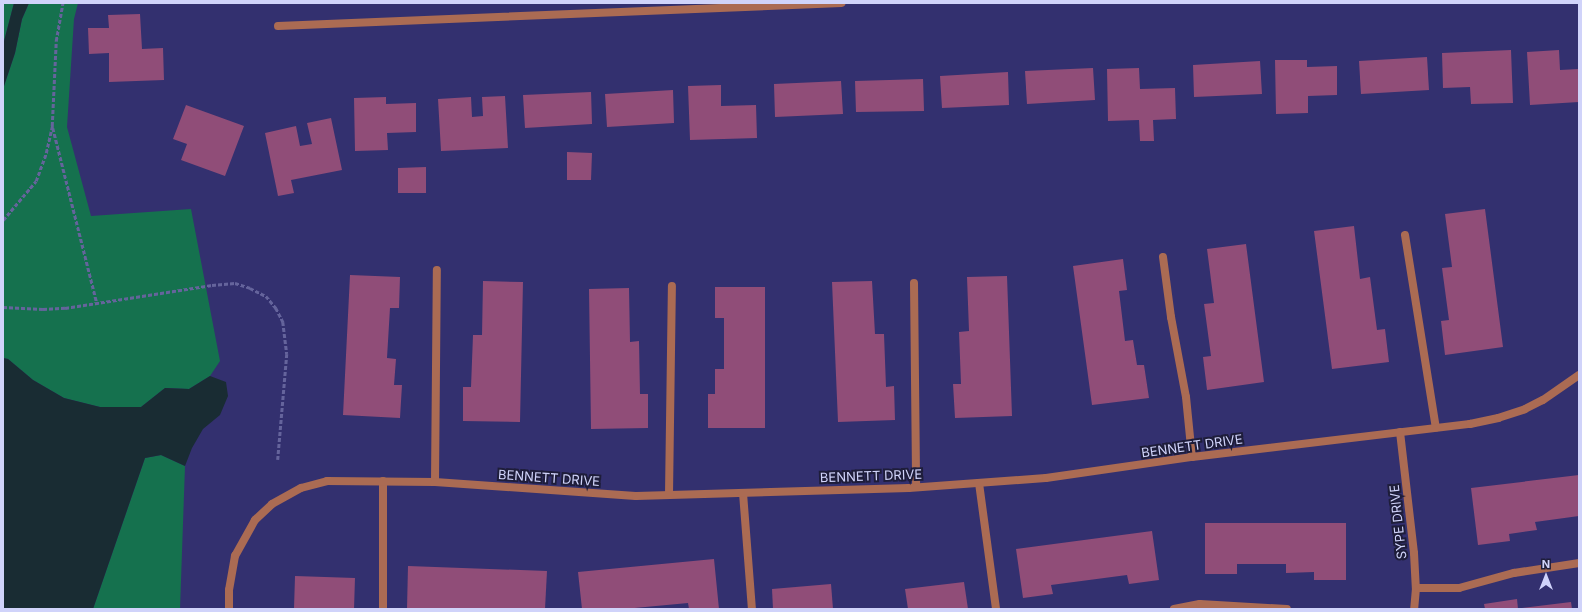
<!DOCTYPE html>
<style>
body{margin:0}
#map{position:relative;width:1582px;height:612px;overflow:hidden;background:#33306f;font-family:Inter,sans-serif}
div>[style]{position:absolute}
.green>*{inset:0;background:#15714e}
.water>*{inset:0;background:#192c33}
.building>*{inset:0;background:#904d78}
.path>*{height:2.5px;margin-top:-1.25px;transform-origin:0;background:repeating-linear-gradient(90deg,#65649c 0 4px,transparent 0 6px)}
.lane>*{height:8px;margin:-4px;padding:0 4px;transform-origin:4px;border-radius:4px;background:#ab6b53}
.street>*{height:8px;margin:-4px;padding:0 4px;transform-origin:4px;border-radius:4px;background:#ab6b53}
span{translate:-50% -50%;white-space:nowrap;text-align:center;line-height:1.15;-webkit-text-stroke:4px #1e1d3a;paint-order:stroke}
.street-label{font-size:13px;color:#d0d3fa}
.frame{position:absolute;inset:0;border:4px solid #d0d3fa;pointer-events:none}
.north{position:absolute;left:1526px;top:556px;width:40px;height:40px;-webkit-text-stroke:3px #1e1d3a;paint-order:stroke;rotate:0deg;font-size:11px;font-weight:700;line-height:16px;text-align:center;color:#d0d3fa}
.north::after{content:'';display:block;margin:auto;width:14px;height:18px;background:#d0d3fa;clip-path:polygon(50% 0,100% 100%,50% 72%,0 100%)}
</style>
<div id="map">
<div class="green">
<div style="clip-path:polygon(3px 3px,14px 3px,3px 45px)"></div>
<div style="clip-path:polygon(29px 3px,78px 3px,74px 19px,67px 127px,91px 216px,191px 209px,220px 361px,210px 376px,189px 389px,165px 388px,141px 407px,100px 407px,64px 398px,33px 380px,8px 359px,3px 358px,3px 89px,15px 53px,22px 19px)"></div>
<div style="clip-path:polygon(161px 455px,185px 466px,180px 609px,93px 609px,145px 458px)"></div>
</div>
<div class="water">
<div style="clip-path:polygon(14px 3px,29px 3px,22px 19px,15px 53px,3px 89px,3px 45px)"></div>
<div style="clip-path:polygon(3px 358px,8px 359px,33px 380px,64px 398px,100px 407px,141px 407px,165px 388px,189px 389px,210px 376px,226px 382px,228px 396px,220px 415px,203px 429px,192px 448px,185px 466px,161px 455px,145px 458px,93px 609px,3px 609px)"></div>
</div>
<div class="building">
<div style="clip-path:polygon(140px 14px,142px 49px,163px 48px,164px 80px,109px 82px,109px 53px,89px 54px,88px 28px,109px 28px,108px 15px)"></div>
<div style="clip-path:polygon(1511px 50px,1513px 103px,1471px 104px,1470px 87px,1443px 88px,1442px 53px)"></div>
<div style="clip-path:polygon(1559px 50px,1560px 70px,1579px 69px,1579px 102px,1530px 105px,1527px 52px)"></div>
<div style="clip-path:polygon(1427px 57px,1429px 90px,1361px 94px,1359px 61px)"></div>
<div style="clip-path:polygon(1275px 60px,1307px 60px,1307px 67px,1337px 66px,1337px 95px,1308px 96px,1308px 113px,1276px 114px)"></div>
<div style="clip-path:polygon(1260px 61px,1262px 94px,1194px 97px,1193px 65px)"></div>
<div style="clip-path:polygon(1093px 68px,1095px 100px,1027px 104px,1025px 71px)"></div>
<div style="clip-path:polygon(1139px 68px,1140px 89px,1175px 88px,1176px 119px,1153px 120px,1154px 141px,1140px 141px,1139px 120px,1108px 121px,1107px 69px)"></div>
<div style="clip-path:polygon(1008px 72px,1009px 105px,942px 108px,940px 76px)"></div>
<div style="clip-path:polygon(923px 79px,924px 111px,856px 112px,855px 81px)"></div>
<div style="clip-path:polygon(841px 81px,843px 114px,775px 117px,774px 84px)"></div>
<div style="clip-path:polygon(721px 85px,721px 106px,756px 105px,757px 138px,690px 140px,688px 86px)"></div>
<div style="clip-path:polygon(673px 90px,674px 123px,607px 127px,605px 94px)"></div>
<div style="clip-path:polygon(591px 92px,592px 124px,525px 128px,523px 95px)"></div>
<div style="clip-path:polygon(505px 96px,508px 148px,441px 151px,438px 99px,471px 97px,472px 117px,483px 116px,482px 97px)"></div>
<div style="clip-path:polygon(386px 97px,386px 104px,416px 103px,416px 132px,387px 133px,388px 150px,355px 151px,354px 98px)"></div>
<div style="clip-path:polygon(186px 105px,244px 126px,225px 176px,181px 160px,187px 144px,173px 139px)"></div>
<div style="clip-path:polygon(331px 118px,342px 170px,291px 180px,294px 193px,278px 196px,265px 133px,296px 126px,300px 146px,312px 144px,307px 123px)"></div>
<div style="clip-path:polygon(567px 152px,592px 153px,591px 180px,567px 180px)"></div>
<div style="clip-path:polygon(426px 167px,426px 193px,398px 193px,398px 168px)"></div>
<div style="clip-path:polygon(1485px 209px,1503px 347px,1445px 355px,1441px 321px,1449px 320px,1442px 268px,1452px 267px,1445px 214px)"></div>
<div style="clip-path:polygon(1354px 226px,1360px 279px,1370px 277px,1377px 330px,1385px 329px,1389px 362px,1332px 369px,1314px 231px)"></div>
<div style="clip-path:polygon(1246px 244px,1264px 382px,1207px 390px,1203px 357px,1211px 356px,1204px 304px,1214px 303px,1207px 249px)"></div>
<div style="clip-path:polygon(1123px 259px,1127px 290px,1119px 291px,1125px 341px,1133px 340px,1137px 365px,1144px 365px,1149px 398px,1092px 405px,1073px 266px)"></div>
<div style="clip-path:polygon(350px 275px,400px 277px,399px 308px,390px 308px,387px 358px,396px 359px,394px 385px,402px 385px,400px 418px,343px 415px)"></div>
<div style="clip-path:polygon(1007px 276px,1012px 416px,955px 418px,953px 384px,961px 384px,959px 332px,969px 331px,967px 277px)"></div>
<div style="clip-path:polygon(483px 281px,523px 282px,520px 422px,463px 421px,463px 387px,471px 387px,473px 335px,482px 335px)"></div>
<div style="clip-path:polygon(872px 281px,875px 334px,884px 334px,886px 387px,894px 386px,895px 420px,838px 422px,832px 282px)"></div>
<div style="clip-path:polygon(715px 287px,765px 287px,765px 428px,708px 428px,708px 394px,715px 394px,715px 369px,724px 369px,724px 318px,715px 318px)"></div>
<div style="clip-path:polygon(629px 288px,630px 342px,639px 341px,640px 394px,648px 394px,648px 428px,591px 429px,589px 289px)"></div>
<div style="clip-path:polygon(1579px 475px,1579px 516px,1535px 522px,1537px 530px,1509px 534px,1510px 541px,1478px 545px,1471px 488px)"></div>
<div style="clip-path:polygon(1205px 523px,1346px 523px,1346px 580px,1314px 580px,1314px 572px,1286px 573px,1286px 564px,1237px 564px,1237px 574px,1205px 574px)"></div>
<div style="clip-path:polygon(1152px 531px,1159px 580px,1129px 584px,1127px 575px,1051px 585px,1053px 594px,1023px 598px,1016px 549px)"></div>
<div style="clip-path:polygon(714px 559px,719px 609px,689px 609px,688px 603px,624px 609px,582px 609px,578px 572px)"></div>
<div style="clip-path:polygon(408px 566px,547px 571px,545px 609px,407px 609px)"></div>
<div style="clip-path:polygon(295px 576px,355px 578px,354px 609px,294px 609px)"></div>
<div style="clip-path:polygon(964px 582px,968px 609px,908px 609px,905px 589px)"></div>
<div style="clip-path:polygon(831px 584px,833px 609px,773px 609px,772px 589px)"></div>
<div style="clip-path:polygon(1517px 599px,1518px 609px,1485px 609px,1484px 604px)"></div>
<div style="clip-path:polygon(1571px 602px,1572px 609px,1522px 609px,1522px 608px)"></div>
</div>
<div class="path">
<div style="left:53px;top:128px;width:180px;rotate:75.9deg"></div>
<div style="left:3px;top:220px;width:51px;rotate:-49.8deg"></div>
<div style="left:36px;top:181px;width:30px;rotate:-70deg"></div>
<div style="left:46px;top:153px;width:28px;rotate:-77deg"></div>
<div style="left:52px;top:126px;width:85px;rotate:-87.3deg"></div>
<div style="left:56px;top:41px;width:39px;rotate:-80deg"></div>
<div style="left:3px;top:307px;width:40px;rotate:2.9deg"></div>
<div style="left:43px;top:309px;width:22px;rotate:-3deg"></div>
<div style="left:65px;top:308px;width:149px;rotate:-8.9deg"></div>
<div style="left:212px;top:285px;width:23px;rotate:-5deg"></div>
<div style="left:235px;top:283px;width:16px;rotate:18deg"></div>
<div style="left:250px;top:288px;width:18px;rotate:27deg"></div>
<div style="left:266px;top:296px;width:16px;rotate:50deg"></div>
<div style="left:276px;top:308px;width:16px;rotate:63deg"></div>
<div style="left:283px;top:322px;width:32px;rotate:83deg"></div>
<div style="left:287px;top:354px;width:106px;rotate:94.9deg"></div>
</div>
<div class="lane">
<div style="left:1405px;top:235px;width:195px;rotate:80.9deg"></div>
<div style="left:1163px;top:257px;width:61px;rotate:82.4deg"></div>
<div style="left:1171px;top:317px;width:81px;rotate:79.4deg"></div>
<div style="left:1186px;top:397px;width:60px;rotate:84.3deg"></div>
<div style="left:914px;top:283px;width:204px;rotate:89.4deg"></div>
<div style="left:435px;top:482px;width:212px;rotate:-89.5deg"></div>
<div style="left:979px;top:483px;width:127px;rotate:82.3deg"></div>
<div style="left:743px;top:493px;width:116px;rotate:85.6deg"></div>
<div style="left:669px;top:494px;width:208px;rotate:-89.2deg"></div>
<div style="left:1416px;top:588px;width:43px"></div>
<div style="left:1459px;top:588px;width:57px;rotate:-15.3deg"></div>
<div style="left:1514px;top:573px;width:66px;rotate:-8.7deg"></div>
<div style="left:383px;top:609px;width:128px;rotate:-90deg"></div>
<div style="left:1174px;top:609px;width:26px;rotate:-11deg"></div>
<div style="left:1200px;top:604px;width:87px;rotate:3.3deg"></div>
</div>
<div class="street">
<div style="left:278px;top:26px;width:564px;rotate:-2.34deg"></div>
<div style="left:1400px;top:432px;width:122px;rotate:83.4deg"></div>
<div style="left:1414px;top:553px;width:35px;rotate:87deg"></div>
<div style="left:1416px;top:588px;width:21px;rotate:95deg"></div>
<div style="left:229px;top:609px;width:19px;rotate:-90deg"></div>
<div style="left:229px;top:590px;width:35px;rotate:-80deg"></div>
<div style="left:235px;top:556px;width:41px;rotate:-60.9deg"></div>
<div style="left:255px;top:520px;width:23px;rotate:-43deg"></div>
<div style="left:272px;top:504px;width:33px;rotate:-29deg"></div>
<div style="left:301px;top:488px;width:27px;rotate:-15deg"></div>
<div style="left:327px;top:481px;width:108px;rotate:0.5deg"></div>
<div style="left:435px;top:482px;width:201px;rotate:4deg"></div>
<div style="left:636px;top:496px;width:273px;rotate:-1.7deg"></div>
<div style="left:909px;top:488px;width:137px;rotate:-4.2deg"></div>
<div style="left:1046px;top:478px;width:148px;rotate:-8.2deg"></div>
<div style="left:1192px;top:457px;width:280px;rotate:-6.8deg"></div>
<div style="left:1470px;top:424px;width:29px;rotate:-12deg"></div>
<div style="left:1498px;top:418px;width:28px;rotate:-18deg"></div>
<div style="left:1525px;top:409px;width:20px;rotate:-27deg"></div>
<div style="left:1543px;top:400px;width:44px;rotate:-34.8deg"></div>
</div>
<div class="street-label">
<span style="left:1192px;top:446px;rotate:-8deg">BENNETT DRIVE</span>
<span style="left:871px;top:476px;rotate:-2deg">BENNETT DRIVE</span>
<span style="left:549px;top:478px;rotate:4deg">BENNETT DRIVE</span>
<span style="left:1398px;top:522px;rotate:-96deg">SYPE DRIVE</span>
</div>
<div class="frame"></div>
<div class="north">N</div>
</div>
